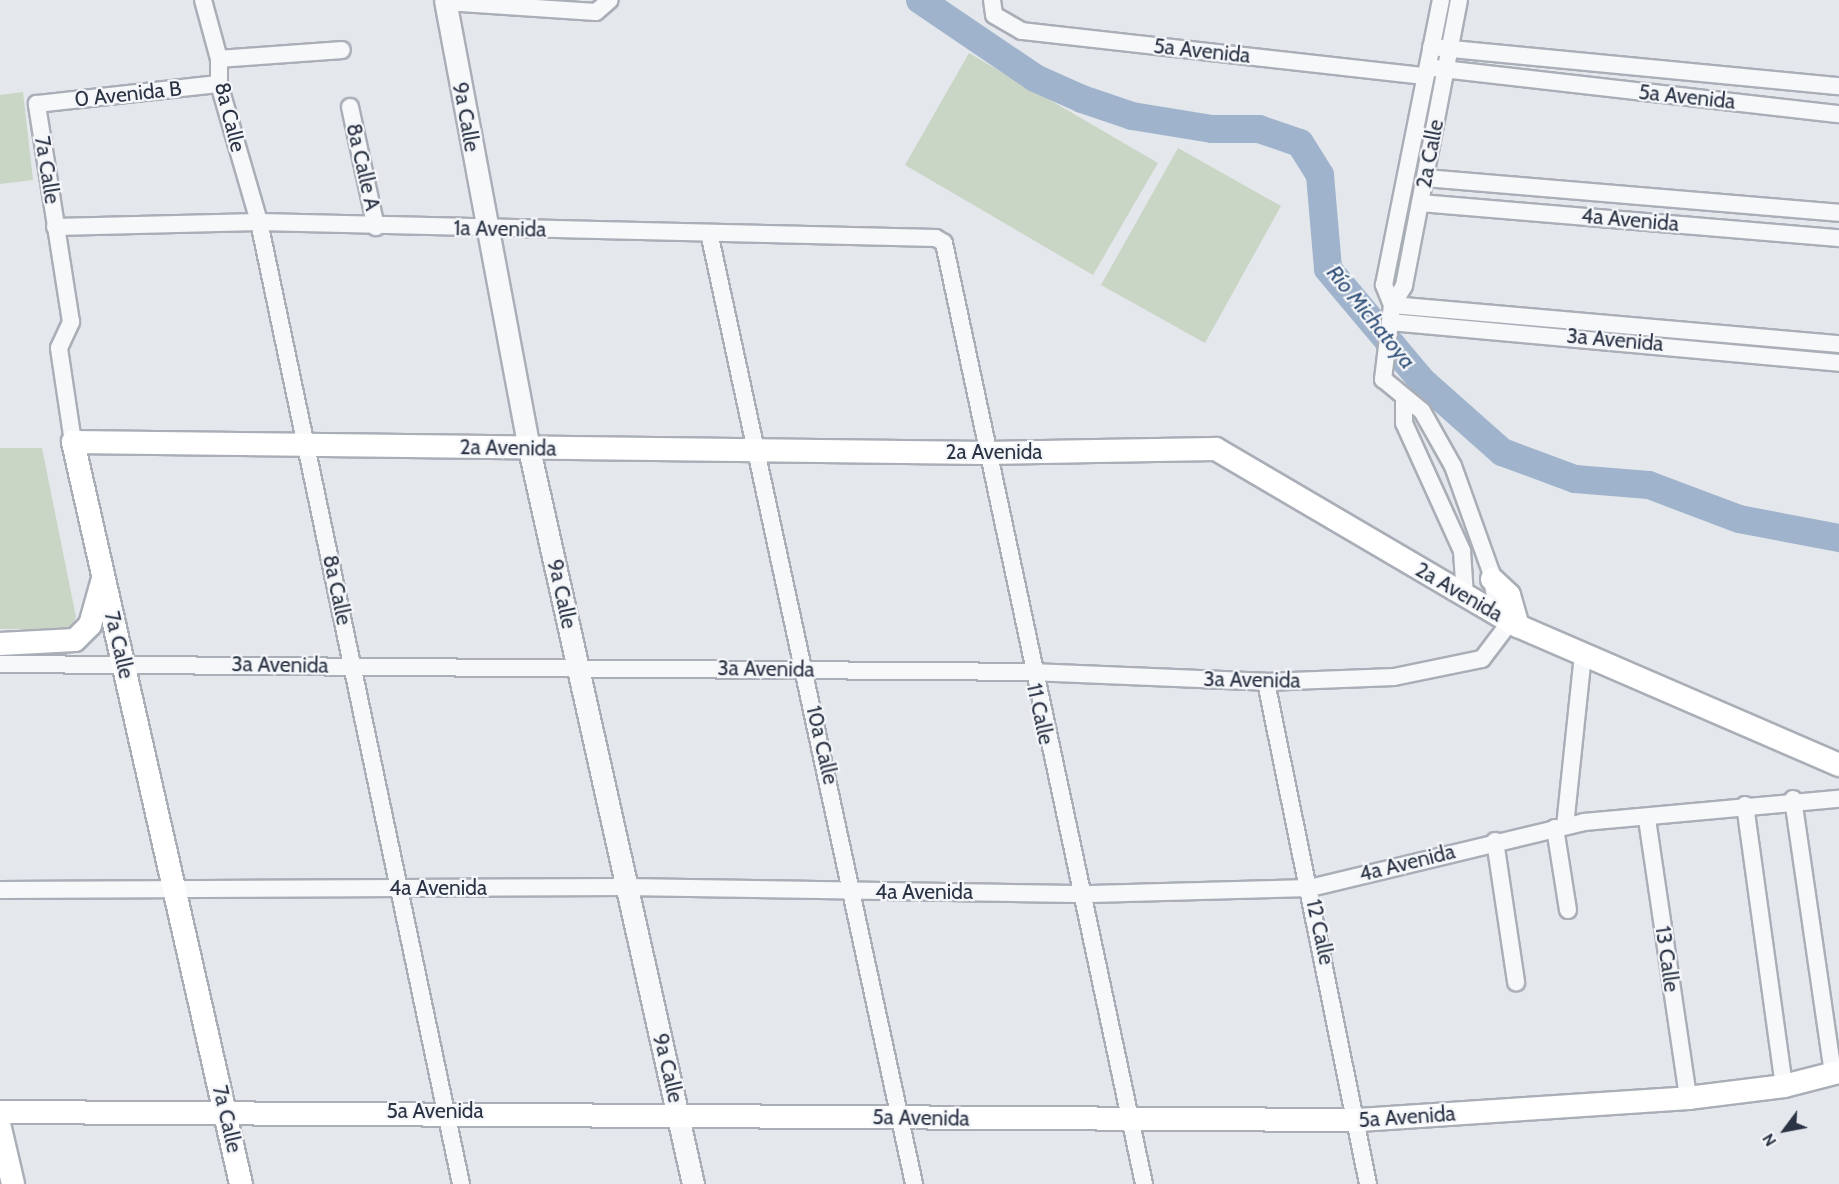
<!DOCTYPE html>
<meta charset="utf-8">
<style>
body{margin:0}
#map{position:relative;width:1839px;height:1184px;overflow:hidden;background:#e4e7ec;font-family:Cabin,sans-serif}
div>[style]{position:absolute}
.green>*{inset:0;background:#c9d6c5}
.river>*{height:28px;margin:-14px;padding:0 14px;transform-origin:14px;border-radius:14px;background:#9fb4cc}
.roads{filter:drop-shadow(2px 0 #a9aeb7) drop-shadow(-2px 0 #a9aeb7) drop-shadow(0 2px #a9aeb7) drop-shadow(0 -2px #a9aeb7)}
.minor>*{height:16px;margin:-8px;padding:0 8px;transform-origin:8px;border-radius:8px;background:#f7f8fa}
.tertiary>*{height:21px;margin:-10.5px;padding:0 10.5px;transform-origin:10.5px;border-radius:10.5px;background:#f7f8fa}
.secondary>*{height:22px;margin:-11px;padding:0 11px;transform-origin:11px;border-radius:11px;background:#fff}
span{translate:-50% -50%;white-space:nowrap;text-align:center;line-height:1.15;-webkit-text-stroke:4.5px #f4f6f9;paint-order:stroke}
.street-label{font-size:21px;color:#2b3445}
.water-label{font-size:22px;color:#34527a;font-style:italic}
.north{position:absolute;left:1755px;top:1100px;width:60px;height:60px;-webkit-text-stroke:4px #f4f6f9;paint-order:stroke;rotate:238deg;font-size:16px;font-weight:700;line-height:24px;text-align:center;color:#2b3445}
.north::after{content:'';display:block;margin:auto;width:21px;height:27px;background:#2b3445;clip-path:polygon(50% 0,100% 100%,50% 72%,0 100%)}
</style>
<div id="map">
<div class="green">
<div style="clip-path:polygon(969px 53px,1158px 163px,1093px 275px,905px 165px)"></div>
<div style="clip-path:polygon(23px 92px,33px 180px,0 184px,0 95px)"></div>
<div style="clip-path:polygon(1178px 148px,1281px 206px,1205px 343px,1101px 285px)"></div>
<div style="clip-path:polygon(0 448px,42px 448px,76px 617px,70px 629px,0 629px)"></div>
</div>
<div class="river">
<div style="left:920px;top:0;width:139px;rotate:34.1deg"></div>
<div style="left:1035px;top:78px;width:51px;rotate:24.1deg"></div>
<div style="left:1082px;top:99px;width:53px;rotate:18.8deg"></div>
<div style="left:1132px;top:116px;width:81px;rotate:9.2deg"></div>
<div style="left:1212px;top:129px;width:47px"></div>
<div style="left:1259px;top:129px;width:43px;rotate:18.9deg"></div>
<div style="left:1300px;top:143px;width:38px;rotate:58deg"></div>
<div style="left:1320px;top:175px;width:94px;rotate:85.1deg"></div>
<div style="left:1328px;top:269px;width:146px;rotate:50deg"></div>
<div style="left:1422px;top:381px;width:107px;rotate:41.6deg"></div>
<div style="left:1502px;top:452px;width:78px;rotate:20.3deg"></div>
<div style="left:1575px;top:479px;width:74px;rotate:4.6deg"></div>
<div style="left:1649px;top:485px;width:96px;rotate:20.7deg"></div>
<div style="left:1739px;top:519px;width:102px;rotate:10.8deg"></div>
</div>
<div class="roads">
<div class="minor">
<div style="left:203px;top:0;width:61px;rotate:74.8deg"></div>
<div style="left:219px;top:59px;width:25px;rotate:90deg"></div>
<div style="left:219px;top:84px;width:144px;rotate:73.8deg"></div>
<div style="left:259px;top:222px;width:983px;rotate:78.14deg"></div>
<div style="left:992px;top:0;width:15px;rotate:82deg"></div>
<div style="left:994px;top:15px;width:32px;rotate:30deg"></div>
<div style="left:1022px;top:31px;width:406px;rotate:6.4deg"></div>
<div style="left:1459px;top:0;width:291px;rotate:100.9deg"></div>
<div style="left:1404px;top:286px;width:22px;rotate:122deg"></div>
<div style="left:1392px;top:305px;width:75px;rotate:96.9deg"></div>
<div style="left:1383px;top:379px;width:50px;rotate:39.4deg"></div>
<div style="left:1422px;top:411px;width:63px;rotate:60.6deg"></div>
<div style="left:1453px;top:466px;width:113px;rotate:70.3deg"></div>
<div style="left:1491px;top:572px;width:44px;rotate:80.8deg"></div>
<div style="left:446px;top:2px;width:150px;rotate:3.8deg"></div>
<div style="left:596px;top:12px;width:18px;rotate:-41deg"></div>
<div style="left:1431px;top:47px;width:410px;rotate:5.5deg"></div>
<div style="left:219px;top:59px;width:123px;rotate:-4.2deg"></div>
<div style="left:1434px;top:68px;width:408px;rotate:6.5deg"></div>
<div style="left:350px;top:107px;width:123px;rotate:77.8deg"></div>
<div style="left:1425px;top:178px;width:415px;rotate:4.8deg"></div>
<div style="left:1420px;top:203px;width:420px;rotate:4.8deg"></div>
<div style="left:55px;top:227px;width:204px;rotate:-1.4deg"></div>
<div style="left:259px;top:222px;width:677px;rotate:1.35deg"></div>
<div style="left:936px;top:238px;width:9px;rotate:32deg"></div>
<div style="left:944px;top:243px;width:962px;rotate:78deg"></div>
<div style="left:710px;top:237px;width:969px;rotate:77.84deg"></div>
<div style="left:1392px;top:305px;width:449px;rotate:5deg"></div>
<div style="left:1392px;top:305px;width:22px;rotate:-112deg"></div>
<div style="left:1384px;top:285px;width:291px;rotate:-78.7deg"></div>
<div style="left:1390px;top:322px;width:451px;rotate:5.2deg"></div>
<div style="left:1404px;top:401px;width:22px;rotate:90deg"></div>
<div style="left:1404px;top:423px;width:141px;rotate:65.6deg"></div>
<div style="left:1462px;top:551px;width:45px;rotate:86.2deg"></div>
<div style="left:73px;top:442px;width:95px;rotate:-98.5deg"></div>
<div style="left:59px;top:348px;width:29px;rotate:-65deg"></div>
<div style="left:71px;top:322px;width:221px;rotate:-98.9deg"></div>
<div style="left:37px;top:104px;width:183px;rotate:-6.3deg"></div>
<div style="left:0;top:664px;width:1031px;rotate:0.44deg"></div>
<div style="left:1031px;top:672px;width:235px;rotate:2.4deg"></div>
<div style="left:1266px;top:682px;width:128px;rotate:-2.2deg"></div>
<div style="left:1394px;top:677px;width:90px;rotate:-11.6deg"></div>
<div style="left:1482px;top:659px;width:46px;rotate:-52.9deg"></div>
<div style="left:1266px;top:682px;width:512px;rotate:78.51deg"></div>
<div style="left:1793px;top:799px;width:278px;rotate:81.7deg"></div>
<div style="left:1745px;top:805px;width:284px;rotate:82.1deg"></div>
<div style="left:1647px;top:819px;width:282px;rotate:81.6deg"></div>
<div style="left:1565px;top:826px;width:172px;rotate:-84deg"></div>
<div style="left:1555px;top:828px;width:83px;rotate:81deg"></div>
<div style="left:1495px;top:841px;width:143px;rotate:81.5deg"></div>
<div style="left:0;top:890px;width:625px;rotate:-0.28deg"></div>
<div style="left:625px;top:887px;width:466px;rotate:0.9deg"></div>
<div style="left:1091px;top:894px;width:219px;rotate:-1.6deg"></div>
<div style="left:1310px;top:888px;width:282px;rotate:-13.5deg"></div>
<div style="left:1584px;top:822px;width:256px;rotate:-5.2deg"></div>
</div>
<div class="tertiary">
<div style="left:445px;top:0;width:457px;rotate:79.4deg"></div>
<div style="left:529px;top:449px;width:753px;rotate:77.42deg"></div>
</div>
<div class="secondary">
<div style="left:1492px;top:579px;width:23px;rotate:43deg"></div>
<div style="left:1509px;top:595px;width:32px;rotate:74deg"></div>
<div style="left:0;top:644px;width:75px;rotate:-3.1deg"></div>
<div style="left:75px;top:640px;width:21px;rotate:-45deg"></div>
<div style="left:90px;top:625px;width:45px;rotate:-74.4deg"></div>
<div style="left:0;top:1112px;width:1359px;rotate:0.34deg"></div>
<div style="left:1359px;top:1120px;width:330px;rotate:-3.8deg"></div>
<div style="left:1688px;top:1098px;width:97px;rotate:-7.1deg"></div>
<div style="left:1784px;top:1086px;width:57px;rotate:-14.3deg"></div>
<div style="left:0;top:1128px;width:57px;rotate:76.9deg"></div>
<div style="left:241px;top:1184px;width:761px;rotate:-102.76deg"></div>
<div style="left:73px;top:442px;width:914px;rotate:0.69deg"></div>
<div style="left:987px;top:453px;width:229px;rotate:-1deg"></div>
<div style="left:1216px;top:449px;width:350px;rotate:30.4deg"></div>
<div style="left:1518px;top:626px;width:350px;rotate:23.4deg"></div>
</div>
</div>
<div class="street-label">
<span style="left:1202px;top:51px;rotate:6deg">5a Avenida</span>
<span style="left:128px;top:94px;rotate:-6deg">0 Avenida B</span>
<span style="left:1687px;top:97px;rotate:6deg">5a Avenida</span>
<span style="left:230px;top:117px;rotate:76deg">8a Calle</span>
<span style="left:466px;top:117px;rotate:80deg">9a Calle</span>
<span style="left:1430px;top:154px;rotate:-79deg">2a Calle</span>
<span style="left:363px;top:167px;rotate:77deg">8a Calle A</span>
<span style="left:47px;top:170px;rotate:81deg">7a Calle</span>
<span style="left:1630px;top:220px;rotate:5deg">4a Avenida</span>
<span style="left:500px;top:229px;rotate:1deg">1a Avenida</span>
<span style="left:1615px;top:340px;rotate:5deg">3a Avenida</span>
<span style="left:508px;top:448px;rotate:1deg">2a Avenida</span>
<span style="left:994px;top:452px">2a Avenida</span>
<span style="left:337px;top:590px;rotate:78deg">8a Calle</span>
<span style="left:1459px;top:592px;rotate:30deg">2a Avenida</span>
<span style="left:562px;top:594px;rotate:78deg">9a Calle</span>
<span style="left:119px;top:645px;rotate:77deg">7a Calle</span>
<span style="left:280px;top:665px;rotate:1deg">3a Avenida</span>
<span style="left:766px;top:669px;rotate:1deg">3a Avenida</span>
<span style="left:1252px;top:680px;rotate:1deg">3a Avenida</span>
<span style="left:1040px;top:714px;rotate:78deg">11 Calle</span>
<span style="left:822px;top:745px;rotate:77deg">10a Calle</span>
<span style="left:1407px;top:863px;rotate:-14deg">4a Avenida</span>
<span style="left:438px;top:888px">4a Avenida</span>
<span style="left:924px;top:892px">4a Avenida</span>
<span style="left:1320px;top:932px;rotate:78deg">12 Calle</span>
<span style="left:1667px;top:959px;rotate:82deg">13 Calle</span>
<span style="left:668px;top:1068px;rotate:77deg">9a Calle</span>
<span style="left:435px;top:1111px">5a Avenida</span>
<span style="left:1407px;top:1117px;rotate:-4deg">5a Avenida</span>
<span style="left:921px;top:1118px;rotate:1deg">5a Avenida</span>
<span style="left:227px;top:1119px;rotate:77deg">7a Calle</span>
</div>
<div class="water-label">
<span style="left:1371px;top:317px;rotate:51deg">Río Michatoya</span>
</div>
<div class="north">N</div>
</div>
